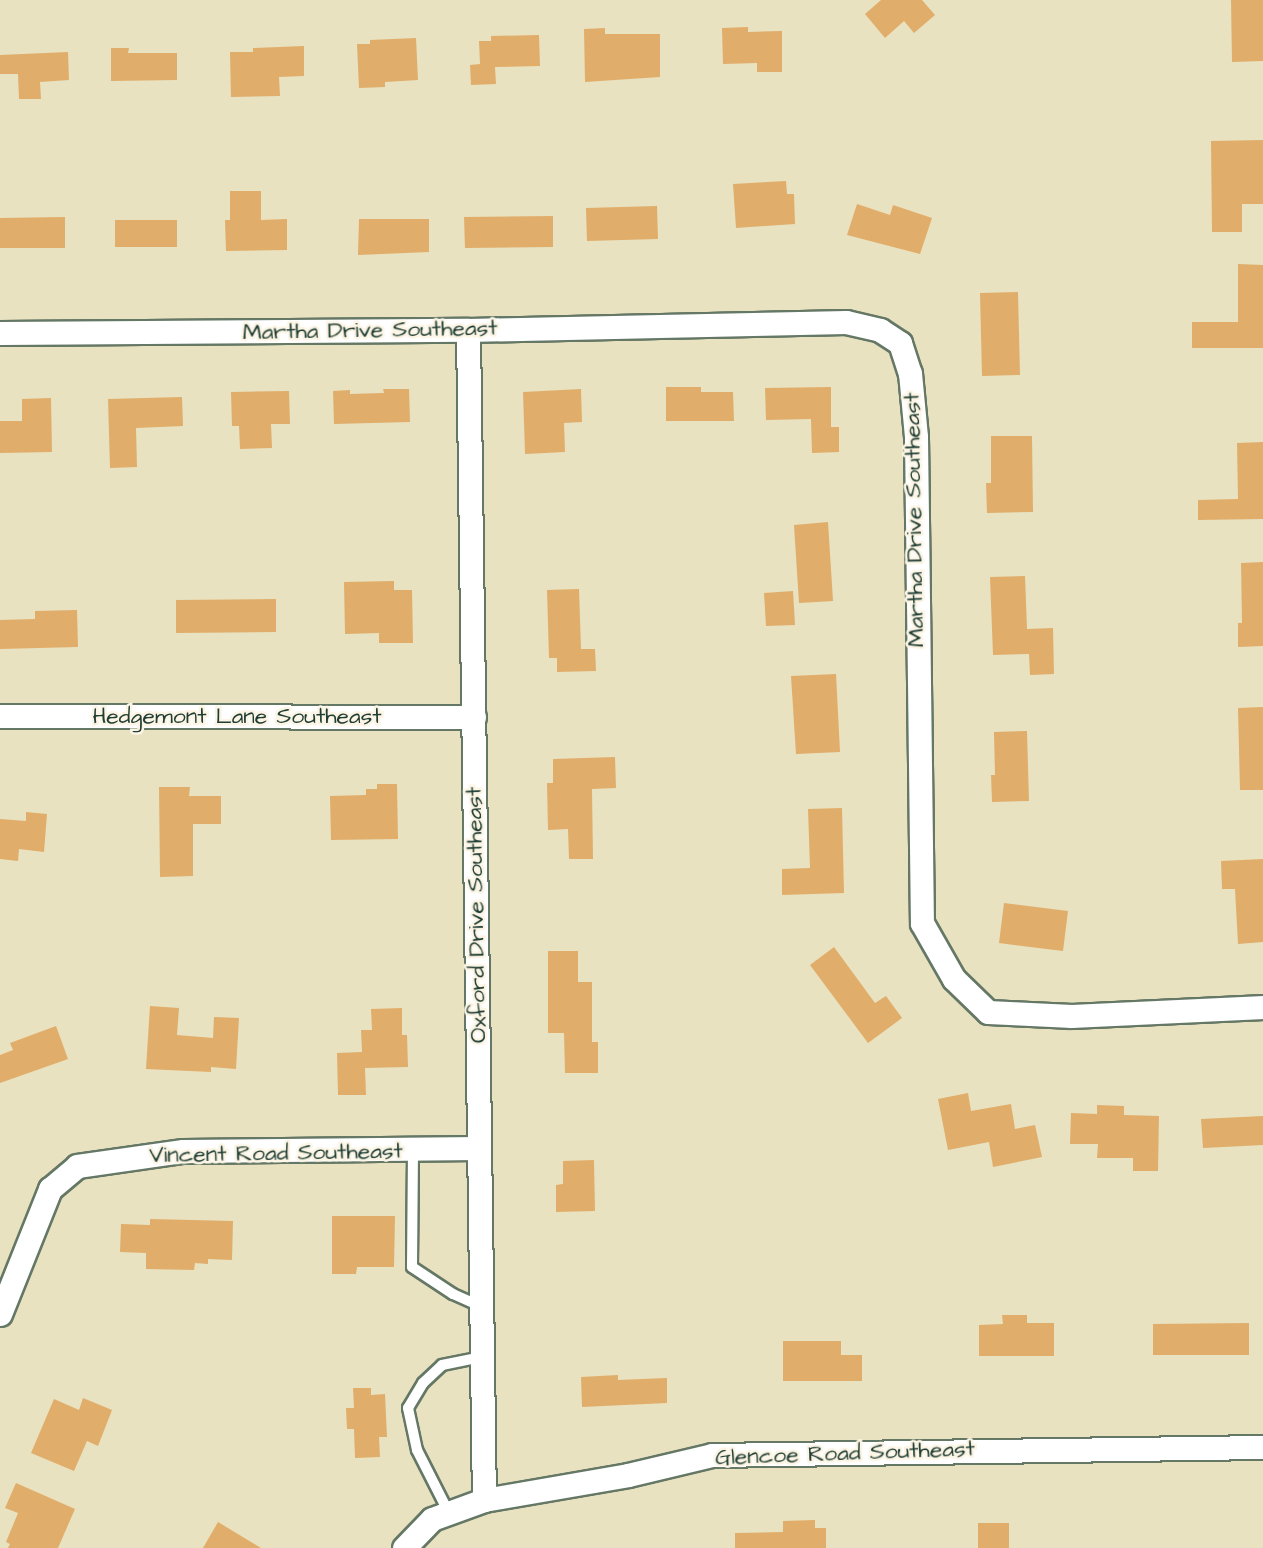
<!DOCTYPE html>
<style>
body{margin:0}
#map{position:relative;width:1263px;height:1548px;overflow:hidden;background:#e8e2c0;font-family:"Architects Daughter",sans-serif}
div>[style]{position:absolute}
.building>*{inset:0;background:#e1ad6a}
.roads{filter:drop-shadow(2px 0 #657765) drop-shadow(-2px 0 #657765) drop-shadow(0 2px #657765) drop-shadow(0 -2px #657765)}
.service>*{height:10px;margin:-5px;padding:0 5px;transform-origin:5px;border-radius:5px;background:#fff}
.minor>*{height:23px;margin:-11.5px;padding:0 11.5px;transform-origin:11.5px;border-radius:11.5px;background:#fff}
span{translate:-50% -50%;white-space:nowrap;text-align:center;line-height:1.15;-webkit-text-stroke:5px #fcf5e5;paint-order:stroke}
.street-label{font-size:23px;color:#1f3d34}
</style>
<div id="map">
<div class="building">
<div style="clip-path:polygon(881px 0,922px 0,935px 15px,914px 33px,904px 21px,885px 38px,865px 14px)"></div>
<div style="clip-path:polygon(1231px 0,1263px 0,1263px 61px,1232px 62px)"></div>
<div style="clip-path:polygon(748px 27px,748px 32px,782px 31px,782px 72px,757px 72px,757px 63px,723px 64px,722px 28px)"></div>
<div style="clip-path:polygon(605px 28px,605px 34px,660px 34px,660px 77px,585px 82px,584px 29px)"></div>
<div style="clip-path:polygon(539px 35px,540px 66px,495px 67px,496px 84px,471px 85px,470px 65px,480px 64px,479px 41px,491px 41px,491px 36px)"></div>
<div style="clip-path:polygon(416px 38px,418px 80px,385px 82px,385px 87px,359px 88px,357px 44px,370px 44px,370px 40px)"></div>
<div style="clip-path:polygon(304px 46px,304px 76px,279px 77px,280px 96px,231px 97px,230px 52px,253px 52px,253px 48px)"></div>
<div style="clip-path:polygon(111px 48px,129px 48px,128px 53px,177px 53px,177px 80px,111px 81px)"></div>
<div style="clip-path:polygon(68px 52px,69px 80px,40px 82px,41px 99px,19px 99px,18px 74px,0 74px,0 55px)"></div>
<div style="clip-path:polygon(1263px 140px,1263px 204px,1242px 204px,1242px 232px,1212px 232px,1211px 141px)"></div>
<div style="clip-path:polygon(786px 181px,787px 194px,794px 194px,795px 224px,736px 228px,733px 184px)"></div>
<div style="clip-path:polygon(230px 191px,261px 191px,261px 220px,287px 219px,287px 250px,226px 251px,225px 220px,230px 220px)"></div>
<div style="clip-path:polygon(857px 204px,890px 215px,893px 205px,932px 218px,920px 254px,847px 235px)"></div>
<div style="clip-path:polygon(657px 206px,658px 239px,587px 241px,586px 208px)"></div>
<div style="clip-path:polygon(553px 216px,553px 247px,465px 248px,464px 217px)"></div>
<div style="clip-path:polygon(65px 217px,65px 248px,0 248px,0 218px)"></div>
<div style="clip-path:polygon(359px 219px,429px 219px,429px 252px,358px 255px)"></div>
<div style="clip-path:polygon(115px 220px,177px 220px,177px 247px,115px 247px)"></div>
<div style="clip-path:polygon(1238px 264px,1263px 265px,1263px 348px,1192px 348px,1192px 322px,1238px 322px)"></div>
<div style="clip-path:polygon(1018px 292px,1020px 375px,982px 376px,980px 293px)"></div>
<div style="clip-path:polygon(666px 387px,701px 387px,701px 392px,733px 392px,734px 421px,666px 421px)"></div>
<div style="clip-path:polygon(831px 387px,831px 427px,839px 427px,839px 452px,812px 453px,811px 419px,766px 420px,765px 388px)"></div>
<div style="clip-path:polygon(383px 389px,409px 389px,410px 422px,334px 424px,333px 391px,350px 390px,350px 394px,384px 393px)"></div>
<div style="clip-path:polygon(581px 389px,582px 422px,564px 423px,565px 452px,525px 454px,523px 392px)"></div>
<div style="clip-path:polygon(289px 391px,290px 424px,271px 424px,272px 448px,240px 449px,239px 426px,232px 426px,231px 392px)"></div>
<div style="clip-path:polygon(182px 397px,183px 426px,136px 428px,137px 467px,110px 468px,108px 399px)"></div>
<div style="clip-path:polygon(51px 398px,52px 452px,0 453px,0 421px,22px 421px,22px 399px)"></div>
<div style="clip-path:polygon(991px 436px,1032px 436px,1033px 512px,987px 513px,986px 483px,991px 483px)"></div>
<div style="clip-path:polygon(1263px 442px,1263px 519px,1198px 520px,1198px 500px,1238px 499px,1237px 443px)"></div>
<div style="clip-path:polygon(828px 522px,833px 601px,799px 603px,794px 525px)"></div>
<div style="clip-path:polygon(1263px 562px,1263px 646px,1238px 647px,1238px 623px,1242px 623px,1241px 563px)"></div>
<div style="clip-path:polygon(1025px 576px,1027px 629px,1053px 628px,1054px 674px,1030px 675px,1029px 654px,993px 655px,990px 577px)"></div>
<div style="clip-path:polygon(394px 581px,394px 590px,412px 590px,413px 643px,379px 643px,379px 633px,345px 634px,344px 582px)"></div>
<div style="clip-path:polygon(579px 589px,581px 649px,595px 649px,596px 671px,557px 672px,557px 658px,549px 658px,547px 590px)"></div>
<div style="clip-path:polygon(793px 591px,795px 625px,766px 626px,764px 593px)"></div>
<div style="clip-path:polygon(276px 599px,276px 632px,176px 633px,176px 600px)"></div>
<div style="clip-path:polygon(77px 610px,78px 647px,0 649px,0 620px,35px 619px,35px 611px)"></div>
<div style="clip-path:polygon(836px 674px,840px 752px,796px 754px,791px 676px)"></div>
<div style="clip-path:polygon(1263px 707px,1263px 790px,1240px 790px,1238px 708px)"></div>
<div style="clip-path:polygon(1027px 731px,1029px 801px,992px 802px,991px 775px,995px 775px,994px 732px)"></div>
<div style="clip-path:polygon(615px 757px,616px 788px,592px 789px,593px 859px,569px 859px,568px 829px,548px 830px,547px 783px,553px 783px,553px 759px)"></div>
<div style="clip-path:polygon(377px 784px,397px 784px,398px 839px,331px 840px,330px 796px,366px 795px,366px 789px,377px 789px)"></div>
<div style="clip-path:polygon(159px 787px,190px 787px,189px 796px,221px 796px,221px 824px,193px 824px,193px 876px,160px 877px)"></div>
<div style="clip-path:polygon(842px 808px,844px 893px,782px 895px,782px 869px,810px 868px,808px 809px)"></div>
<div style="clip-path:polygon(26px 812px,47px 814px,44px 852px,19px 849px,18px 861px,0 859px,0 819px,26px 821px)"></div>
<div style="clip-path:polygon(1263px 859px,1263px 942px,1238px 944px,1235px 889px,1222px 889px,1221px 861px)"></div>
<div style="clip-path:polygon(1004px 903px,1068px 911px,1063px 951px,999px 943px)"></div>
<div style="clip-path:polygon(834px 947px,875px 1003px,886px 996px,902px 1018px,868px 1043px,810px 965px)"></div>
<div style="clip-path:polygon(548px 951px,578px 951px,578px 982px,592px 982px,592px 1042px,598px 1042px,598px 1073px,565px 1073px,564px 1033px,548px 1033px)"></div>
<div style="clip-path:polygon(150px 1006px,179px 1008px,177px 1035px,213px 1038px,214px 1017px,239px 1018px,236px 1069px,211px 1067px,211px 1072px,146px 1069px)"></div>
<div style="clip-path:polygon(402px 1008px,402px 1035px,407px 1035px,408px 1067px,365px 1068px,366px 1095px,338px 1095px,337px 1053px,362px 1052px,361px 1030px,372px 1030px,371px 1009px)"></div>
<div style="clip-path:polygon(56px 1026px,68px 1059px,0 1083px,0 1055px,13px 1050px,10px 1043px)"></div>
<div style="clip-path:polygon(968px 1093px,971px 1111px,1011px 1104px,1015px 1129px,1035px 1125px,1042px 1157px,993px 1167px,989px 1142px,948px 1150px,938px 1099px)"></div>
<div style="clip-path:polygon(1097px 1105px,1124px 1106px,1124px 1115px,1159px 1116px,1158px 1171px,1133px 1171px,1133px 1158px,1097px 1158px,1098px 1144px,1070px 1144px,1071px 1113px,1097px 1114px)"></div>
<div style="clip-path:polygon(1263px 1116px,1263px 1145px,1203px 1148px,1201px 1119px)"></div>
<div style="clip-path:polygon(594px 1160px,595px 1211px,556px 1212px,556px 1185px,563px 1184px,563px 1161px)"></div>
<div style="clip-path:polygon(332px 1216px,395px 1216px,394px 1267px,357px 1267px,356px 1274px,332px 1274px)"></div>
<div style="clip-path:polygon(150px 1219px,233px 1221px,232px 1260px,208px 1259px,208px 1264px,195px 1263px,194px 1270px,146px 1269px,146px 1253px,120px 1252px,121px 1224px,150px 1225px)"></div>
<div style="clip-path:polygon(1002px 1315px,1027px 1315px,1027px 1323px,1054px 1323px,1054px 1356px,979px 1356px,979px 1325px,1003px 1324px)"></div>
<div style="clip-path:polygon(1249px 1323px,1249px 1355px,1153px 1355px,1153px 1324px)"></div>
<div style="clip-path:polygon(783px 1341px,841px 1341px,841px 1355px,862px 1355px,862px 1381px,783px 1381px)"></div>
<div style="clip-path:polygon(618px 1375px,618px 1380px,667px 1378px,667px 1403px,582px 1407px,581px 1377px)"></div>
<div style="clip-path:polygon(353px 1388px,371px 1388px,371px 1395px,385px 1394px,387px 1437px,379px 1437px,380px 1457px,355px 1458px,354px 1429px,347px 1429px,346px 1408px,354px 1408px)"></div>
<div style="clip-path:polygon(83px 1398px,112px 1410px,98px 1446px,87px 1441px,74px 1471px,31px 1453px,54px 1399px,79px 1410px)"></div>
<div style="clip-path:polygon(16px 1483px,75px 1509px,58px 1548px,8px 1548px,10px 1544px,6px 1542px,18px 1513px,5px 1508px)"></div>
<div style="clip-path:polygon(815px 1520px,815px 1528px,826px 1528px,826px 1548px,735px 1548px,735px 1533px,783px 1532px,783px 1521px)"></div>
<div style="clip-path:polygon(218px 1522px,261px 1548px,203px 1548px)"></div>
<div style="clip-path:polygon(978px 1523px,1009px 1523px,1009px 1548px,978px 1548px)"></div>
</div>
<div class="roads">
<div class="service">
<div style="left:413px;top:1151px;width:116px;rotate:90.5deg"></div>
<div style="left:412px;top:1267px;width:49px;rotate:33.4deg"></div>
<div style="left:453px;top:1294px;width:32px;rotate:24deg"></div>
<div style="left:449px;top:1513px;width:71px;rotate:-116.9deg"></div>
<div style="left:417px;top:1450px;width:43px;rotate:-102.1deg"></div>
<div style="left:408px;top:1408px;width:29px;rotate:-59deg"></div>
<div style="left:423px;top:1383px;width:26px;rotate:-43deg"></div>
<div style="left:442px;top:1365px;width:41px;rotate:-11.3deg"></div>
</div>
<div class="minor">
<div style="left:468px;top:330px;width:1170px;rotate:89.22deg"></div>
<div style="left:0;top:333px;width:468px;rotate:-0.4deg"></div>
<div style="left:468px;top:330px;width:378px;rotate:-1.2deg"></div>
<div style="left:846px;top:322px;width:35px;rotate:13deg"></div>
<div style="left:880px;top:330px;width:24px;rotate:33deg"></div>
<div style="left:900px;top:343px;width:32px;rotate:72deg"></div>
<div style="left:910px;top:373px;width:64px;rotate:84.6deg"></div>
<div style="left:916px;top:437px;width:486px;rotate:89.3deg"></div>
<div style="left:922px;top:923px;width:64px;rotate:60.3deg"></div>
<div style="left:954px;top:979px;width:47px;rotate:44.1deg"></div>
<div style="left:988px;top:1012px;width:84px;rotate:2.7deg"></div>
<div style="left:1072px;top:1016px;width:191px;rotate:-2.7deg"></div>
<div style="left:0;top:716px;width:474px;rotate:0.1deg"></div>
<div style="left:0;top:1314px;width:135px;rotate:-68.2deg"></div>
<div style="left:50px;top:1189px;width:35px;rotate:-40deg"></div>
<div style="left:77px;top:1166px;width:107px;rotate:-8.1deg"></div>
<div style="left:183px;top:1151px;width:296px;rotate:-0.6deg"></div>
<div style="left:404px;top:1548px;width:40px;rotate:-46deg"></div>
<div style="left:432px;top:1519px;width:55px;rotate:-20.1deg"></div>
<div style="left:484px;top:1500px;width:146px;rotate:-9.8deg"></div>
<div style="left:628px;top:1475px;width:86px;rotate:-13.4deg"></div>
<div style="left:712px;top:1455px;width:551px;rotate:-0.83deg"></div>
</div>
</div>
<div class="street-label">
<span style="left:370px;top:330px;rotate:-1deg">Martha Drive Southeast</span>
<span style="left:914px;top:520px;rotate:-91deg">Martha Drive Southeast</span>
<span style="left:237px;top:716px">Hedgemont Lane Southeast</span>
<span style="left:476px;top:915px;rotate:-91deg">Oxford Drive Southeast</span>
<span style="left:276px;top:1153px;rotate:-1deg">Vincent Road Southeast</span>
<span style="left:845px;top:1453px;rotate:-2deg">Glencoe Road Southeast</span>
</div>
</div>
